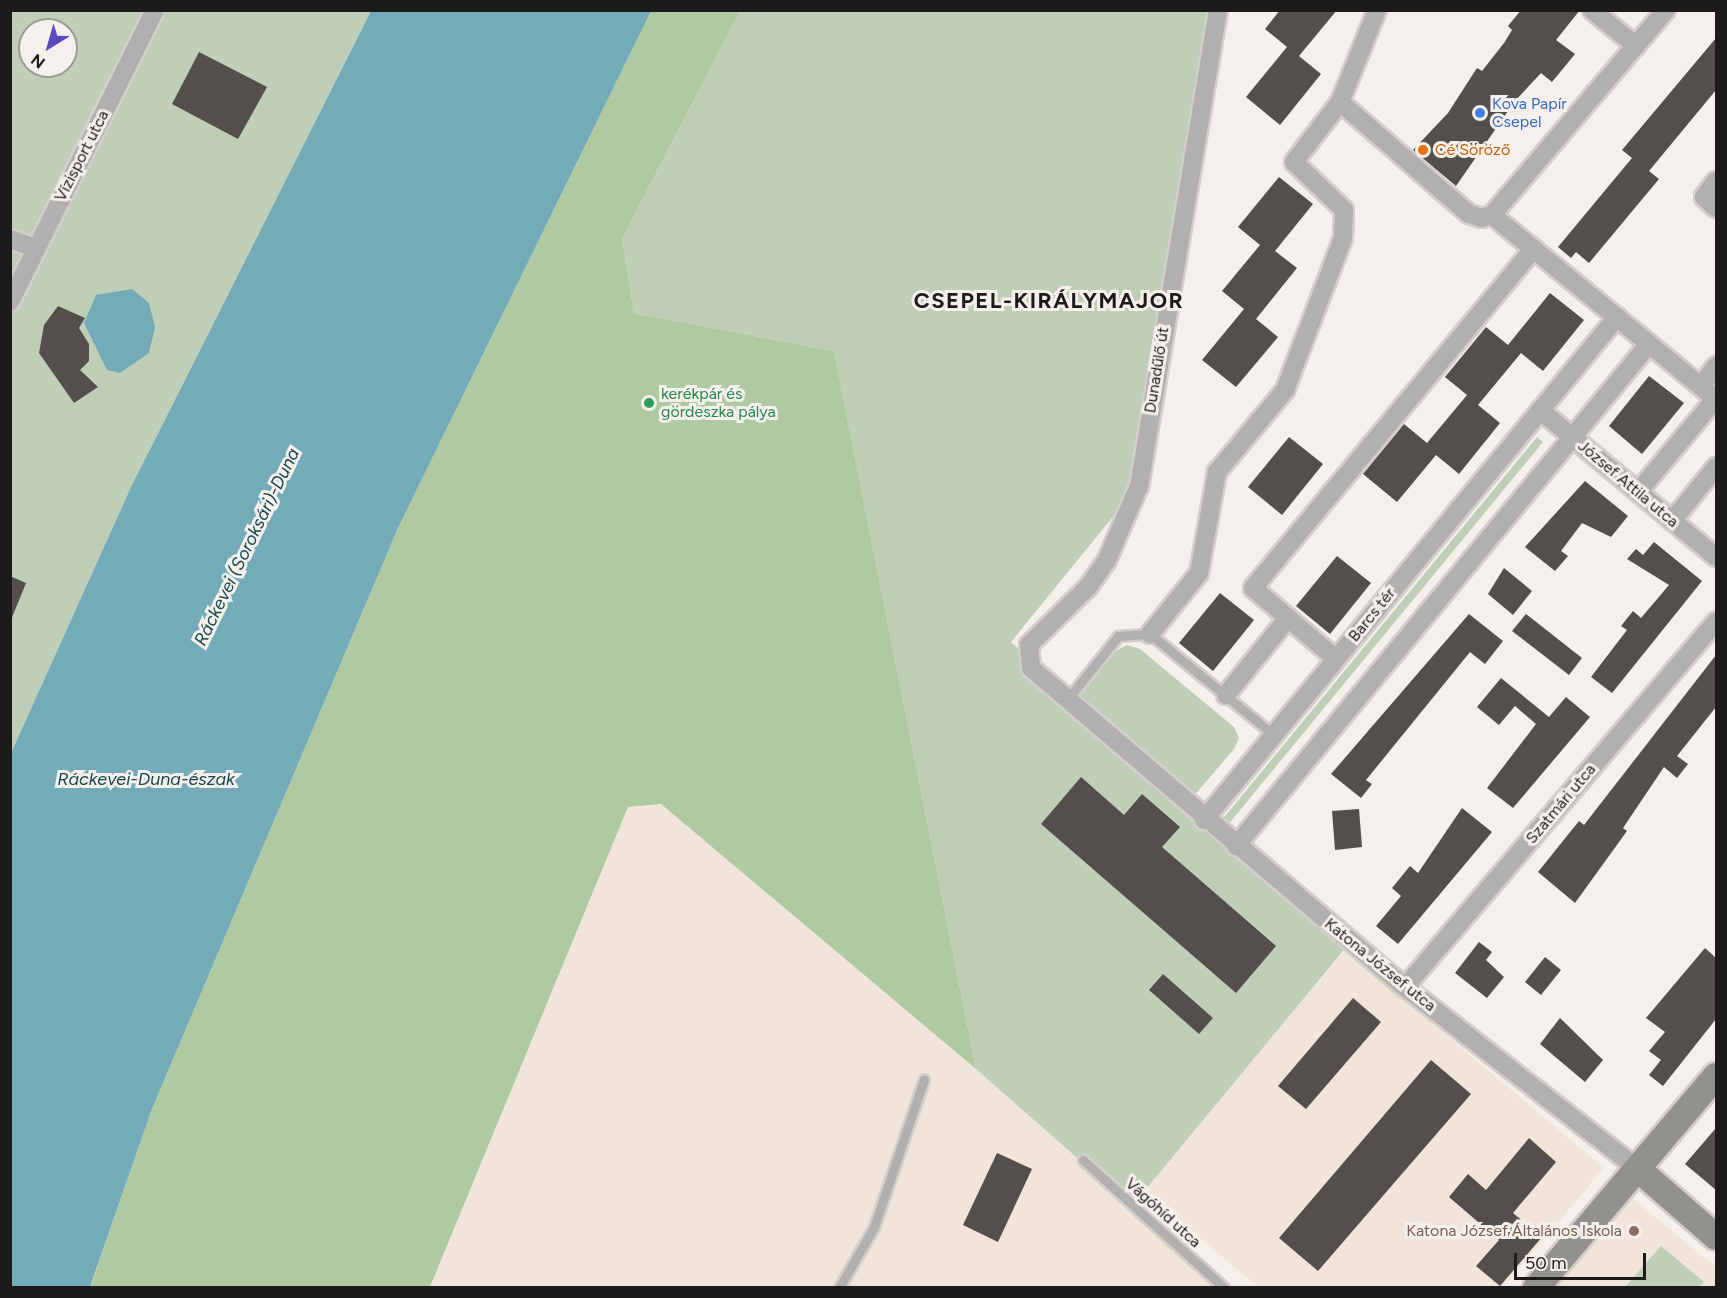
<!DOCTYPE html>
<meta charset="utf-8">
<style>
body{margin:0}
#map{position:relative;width:1727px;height:1298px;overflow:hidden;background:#f6f0ec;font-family:Figtree,sans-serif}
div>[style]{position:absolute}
.built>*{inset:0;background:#f1e5db}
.green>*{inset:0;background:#bfcfb7}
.forest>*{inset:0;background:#afc9a1}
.water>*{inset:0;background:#73abb8}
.building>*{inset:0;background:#544e4c}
.roads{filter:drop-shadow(2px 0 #d3ceca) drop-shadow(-2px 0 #d3ceca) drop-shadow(0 2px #d3ceca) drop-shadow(0 -2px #d3ceca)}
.lane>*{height:9px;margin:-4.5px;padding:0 4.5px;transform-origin:4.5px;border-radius:4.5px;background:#b1b0ae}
.street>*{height:18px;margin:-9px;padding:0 9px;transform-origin:9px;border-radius:9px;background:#b1b0ae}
.secondary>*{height:26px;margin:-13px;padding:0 13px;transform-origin:13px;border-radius:13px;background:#92918d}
.dots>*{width:16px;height:16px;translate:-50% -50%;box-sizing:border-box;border:3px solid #f6f0ec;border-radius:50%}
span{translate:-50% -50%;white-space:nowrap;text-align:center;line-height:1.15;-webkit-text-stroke:6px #f6f0ec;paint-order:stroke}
.shop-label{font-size:16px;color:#366cbe}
.left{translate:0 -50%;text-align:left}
.food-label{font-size:16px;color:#c56008}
.street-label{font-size:16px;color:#1d1b1a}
.leisure-label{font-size:16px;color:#27864d}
.education-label{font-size:16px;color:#785e54}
.right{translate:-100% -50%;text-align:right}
.water-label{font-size:18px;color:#154752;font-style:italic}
.district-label{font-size:22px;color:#1d1b1a;font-weight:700;letter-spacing:1.5px}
.frame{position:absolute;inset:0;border:12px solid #1d1b1a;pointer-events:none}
.north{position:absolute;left:18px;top:18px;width:60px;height:60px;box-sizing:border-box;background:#f6f0ec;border:2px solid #9f9b98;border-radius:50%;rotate:217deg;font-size:16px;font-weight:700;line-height:24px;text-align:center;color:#1d1b1a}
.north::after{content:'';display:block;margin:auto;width:21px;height:27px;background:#5b49c1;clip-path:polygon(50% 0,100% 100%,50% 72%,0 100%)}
.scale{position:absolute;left:1514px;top:1253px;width:132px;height:27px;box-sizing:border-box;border:3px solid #1d1b1a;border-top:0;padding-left:8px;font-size:18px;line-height:21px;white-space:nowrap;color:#1d1b1a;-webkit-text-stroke:4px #f6f0ec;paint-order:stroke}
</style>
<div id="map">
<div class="built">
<div style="clip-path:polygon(661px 804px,976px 1069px,1227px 1288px,430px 1288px,628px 807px)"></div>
<div style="clip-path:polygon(1345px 950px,1604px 1168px,1503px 1287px,1258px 1287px,1143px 1190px)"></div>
<div style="clip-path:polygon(1627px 1194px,1716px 1267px,1716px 1287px,1549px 1288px)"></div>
</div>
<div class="green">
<div style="clip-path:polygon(evenodd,11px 11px,371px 11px,131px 487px,11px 753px,11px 11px,30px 30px,66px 30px,66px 66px,30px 66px,30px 30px)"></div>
<div style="clip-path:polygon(740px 11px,1223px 11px,1147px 475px,1011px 642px,1075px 700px,1116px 651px,1127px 645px,1140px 649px,1234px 727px,1239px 738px,1234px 749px,1193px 797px,1348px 945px,1132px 1206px,976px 1069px,834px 351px,634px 313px,622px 239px)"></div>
<div style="clip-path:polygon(1537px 437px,1543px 442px,1227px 826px,1221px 821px)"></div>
<div style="clip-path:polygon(1661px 1246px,1704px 1282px,1699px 1287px,1625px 1287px)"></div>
</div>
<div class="forest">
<div style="clip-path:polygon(651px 11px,740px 11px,622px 239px,634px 313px,834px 351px,976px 1069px,661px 804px,628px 807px,430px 1287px,90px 1288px,152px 1109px,398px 528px)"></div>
</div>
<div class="water">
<div style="clip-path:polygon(371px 11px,651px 11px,398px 528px,152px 1109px,90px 1287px,11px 1287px,11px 753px,131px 487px)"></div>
<div style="clip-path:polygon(132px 289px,149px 303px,155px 327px,149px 353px,120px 373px,107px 370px,84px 323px,96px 295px)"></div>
</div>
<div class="building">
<div style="clip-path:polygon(1280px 10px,1337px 10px,1299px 56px,1321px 74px,1280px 125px,1246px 97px,1287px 47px,1265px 29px)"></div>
<div style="clip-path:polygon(1521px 10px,1580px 10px,1556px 40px,1575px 54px,1552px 82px,1541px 73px,1515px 101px,1456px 186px,1413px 150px,1448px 113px,1477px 68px,1482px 71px,1504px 43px,1512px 30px,1508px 26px)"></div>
<div style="clip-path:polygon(1716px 38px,1716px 90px,1649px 171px,1659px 179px,1589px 263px,1576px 252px,1571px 258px,1558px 247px,1632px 158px,1622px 150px)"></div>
<div style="clip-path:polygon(199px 52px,267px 87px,238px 139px,172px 104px)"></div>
<div style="clip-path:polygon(1279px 177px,1313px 204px,1275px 251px,1297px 268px,1256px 319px,1278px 337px,1236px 387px,1202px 360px,1244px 309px,1222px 291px,1260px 245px,1238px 227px)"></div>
<div style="clip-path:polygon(1550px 293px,1584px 320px,1543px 371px,1521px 353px,1478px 405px,1500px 423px,1459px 474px,1436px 455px,1397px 502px,1363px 474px,1404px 424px,1427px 443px,1467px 395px,1445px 377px,1486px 327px,1508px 345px)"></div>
<div style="clip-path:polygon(58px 306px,85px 318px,79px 328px,89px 344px,89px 361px,80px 370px,98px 387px,74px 403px,39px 353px,44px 325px)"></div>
<div style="clip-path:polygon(1649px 376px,1684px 403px,1642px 454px,1609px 426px)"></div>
<div style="clip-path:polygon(1289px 437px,1323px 464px,1282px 515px,1248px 487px)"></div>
<div style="clip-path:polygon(1585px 481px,1628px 516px,1611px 537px,1582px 523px,1561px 551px,1568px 556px,1555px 571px,1525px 547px)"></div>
<div style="clip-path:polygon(1654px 542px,1702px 581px,1612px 693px,1591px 677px,1627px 630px,1621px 626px,1633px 611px,1641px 618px,1669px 585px,1627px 559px,1636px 549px,1643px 555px)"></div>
<div style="clip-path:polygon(1337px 556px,1371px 583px,1330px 634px,1296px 606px)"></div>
<div style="clip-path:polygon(1504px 568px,1532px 591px,1513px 615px,1488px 594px)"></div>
<div style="clip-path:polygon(10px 576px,26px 583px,11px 620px,10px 620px)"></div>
<div style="clip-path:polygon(1220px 593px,1254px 620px,1213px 671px,1179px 643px)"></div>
<div style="clip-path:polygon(1469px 614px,1503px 641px,1485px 664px,1470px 652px,1366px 780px,1372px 784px,1361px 798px,1331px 774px)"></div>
<div style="clip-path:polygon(1526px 614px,1582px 658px,1569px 675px,1512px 631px)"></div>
<div style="clip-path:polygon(1716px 655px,1716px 707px,1677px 756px,1688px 764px,1677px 778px,1664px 767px,1623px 828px,1627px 831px,1575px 903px,1538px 872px,1579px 821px,1584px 825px)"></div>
<div style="clip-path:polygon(1501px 678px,1549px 717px,1566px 697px,1590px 717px,1513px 808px,1487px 788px,1536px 724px,1515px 706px,1499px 725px,1477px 707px)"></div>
<div style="clip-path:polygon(1081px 777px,1124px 815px,1142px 794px,1180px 827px,1162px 847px,1276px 946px,1236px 993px,1041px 824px)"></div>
<div style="clip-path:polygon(1462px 808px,1492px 832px,1398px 944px,1376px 926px,1401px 896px,1392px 888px,1410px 866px,1418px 873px)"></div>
<div style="clip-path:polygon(1359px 809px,1362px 847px,1335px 850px,1332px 811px)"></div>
<div style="clip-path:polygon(1479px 942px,1492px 952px,1486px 960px,1504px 977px,1487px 998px,1455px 973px)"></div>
<div style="clip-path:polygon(1705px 948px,1716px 958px,1716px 1019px,1663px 1086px,1649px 1075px,1661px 1060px,1649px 1051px,1665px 1032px,1646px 1018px)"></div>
<div style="clip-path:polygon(1545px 957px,1561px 970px,1541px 995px,1525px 982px)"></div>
<div style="clip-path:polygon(1163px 974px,1213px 1018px,1199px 1034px,1149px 990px)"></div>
<div style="clip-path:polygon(1353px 998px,1381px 1022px,1306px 1109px,1278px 1086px)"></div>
<div style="clip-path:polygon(1560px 1018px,1603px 1060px,1585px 1082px,1540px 1044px)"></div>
<div style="clip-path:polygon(1431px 1060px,1471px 1094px,1318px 1271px,1279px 1238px)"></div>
<div style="clip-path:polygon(1716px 1128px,1716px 1190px,1685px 1164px)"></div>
<div style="clip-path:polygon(1529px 1138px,1556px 1162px,1513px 1213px,1542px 1237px,1500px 1286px,1476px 1266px,1499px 1240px,1449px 1197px,1468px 1174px,1486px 1190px)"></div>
<div style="clip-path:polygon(997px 1153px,1032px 1169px,998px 1242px,963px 1225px)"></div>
</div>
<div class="roads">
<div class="lane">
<div style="left:1067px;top:700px;width:82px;rotate:-51.4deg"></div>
<div style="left:1118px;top:636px;width:32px;rotate:-4deg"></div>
<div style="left:1150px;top:634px;width:160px;rotate:39.2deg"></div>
<div style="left:1083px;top:1160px;width:190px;rotate:42.2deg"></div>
<div style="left:839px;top:1288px;width:70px;rotate:-60.2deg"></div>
<div style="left:874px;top:1227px;width:156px;rotate:-71.3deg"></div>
</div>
<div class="street">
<div style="left:1218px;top:10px;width:483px;rotate:99.4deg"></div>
<div style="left:1139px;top:486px;width:81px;rotate:113.4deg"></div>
<div style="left:1107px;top:560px;width:33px;rotate:125deg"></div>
<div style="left:1088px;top:587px;width:83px;rotate:135.5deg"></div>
<div style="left:1029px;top:645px;width:23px;rotate:85deg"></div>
<div style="left:1031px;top:668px;width:492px;rotate:40.5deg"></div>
<div style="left:1405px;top:987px;width:296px;rotate:38deg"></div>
<div style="left:1592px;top:10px;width:57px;rotate:39.3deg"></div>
<div style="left:1340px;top:102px;width:171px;rotate:41deg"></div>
<div style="left:1469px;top:214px;width:14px;rotate:17deg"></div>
<div style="left:1482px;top:218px;width:10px;rotate:-17deg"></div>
<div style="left:1492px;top:215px;width:269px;rotate:-49.7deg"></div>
<div style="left:1716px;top:181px;width:20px;rotate:127deg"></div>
<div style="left:1704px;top:197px;width:16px;rotate:43deg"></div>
<div style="left:1492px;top:215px;width:290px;rotate:39.4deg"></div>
<div style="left:10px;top:239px;width:27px;rotate:20deg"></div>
<div style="left:10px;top:302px;width:326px;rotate:-63.6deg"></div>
<div style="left:1701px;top:386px;width:25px;rotate:-53deg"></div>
<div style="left:1540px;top:410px;width:229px;rotate:39.9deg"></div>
<div style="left:1638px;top:492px;width:122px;rotate:-50.3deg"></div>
<div style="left:1672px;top:521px;width:70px;rotate:-50.8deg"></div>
<div style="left:1150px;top:634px;width:78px;rotate:-51.2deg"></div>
<div style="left:1199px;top:573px;width:103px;rotate:-79.9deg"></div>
<div style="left:1217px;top:472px;width:107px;rotate:-50.3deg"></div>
<div style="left:1285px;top:390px;width:163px;rotate:-69.1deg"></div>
<div style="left:1343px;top:238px;width:28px;rotate:-88deg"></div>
<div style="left:1344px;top:210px;width:69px;rotate:-136.2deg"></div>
<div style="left:1294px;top:162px;width:76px;rotate:-52.5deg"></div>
<div style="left:1340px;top:102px;width:99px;rotate:-68.1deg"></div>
<div style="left:1336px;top:659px;width:109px;rotate:-139.5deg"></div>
<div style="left:1253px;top:588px;width:440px;rotate:-50.4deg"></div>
<div style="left:1226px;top:695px;width:99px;rotate:-51.2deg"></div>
<div style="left:1204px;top:820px;width:651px;rotate:-50.61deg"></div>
<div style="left:1236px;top:846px;width:650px;rotate:-50.56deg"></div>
<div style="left:1405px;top:987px;width:480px;rotate:-49.6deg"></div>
</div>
<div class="secondary">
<div style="left:1638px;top:1169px;width:103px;rotate:41.1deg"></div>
<div style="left:1536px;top:1288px;width:278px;rotate:-49.7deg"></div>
</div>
</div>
<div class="dots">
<div style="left:1480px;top:113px;background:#3f7fe0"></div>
<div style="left:1423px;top:150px;background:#e8710a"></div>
<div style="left:649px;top:403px;background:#2e9e5b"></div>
<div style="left:1634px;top:1231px;background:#8d6e63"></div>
</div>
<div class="shop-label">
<span class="left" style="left:1492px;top:113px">Kova Papír<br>Csepel</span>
</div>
<div class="food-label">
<span class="left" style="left:1435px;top:150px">Cé Söröző</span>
</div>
<div class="street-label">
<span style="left:82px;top:156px;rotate:-63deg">Vízisport utca</span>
<span style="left:1157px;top:370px;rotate:-81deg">Dunadűlő út</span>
<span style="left:1628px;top:484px;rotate:40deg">József Attila utca</span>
<span style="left:1372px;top:615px;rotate:-51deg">Barcs tér</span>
<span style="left:1561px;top:804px;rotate:-50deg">Szatmári utca</span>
<span style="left:1380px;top:965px;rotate:39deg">Katona József utca</span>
<span style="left:1163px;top:1213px;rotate:42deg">Vágóhíd utca</span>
</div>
<div class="leisure-label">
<span class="left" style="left:661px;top:403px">kerékpár és<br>gördeszka pálya</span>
</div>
<div class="education-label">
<span class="right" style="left:1622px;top:1231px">Katona József Általános Iskola</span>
</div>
<div class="water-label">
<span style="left:247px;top:547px;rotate:-64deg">Ráckevei (Soroksári)-Duna</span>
<span style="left:146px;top:779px">Ráckevei-Duna-észak</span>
</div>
<div class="district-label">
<span style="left:1049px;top:301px">CSEPEL-KIRÁLYMAJOR</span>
</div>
<div class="frame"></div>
<div class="north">N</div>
<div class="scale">50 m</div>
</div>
